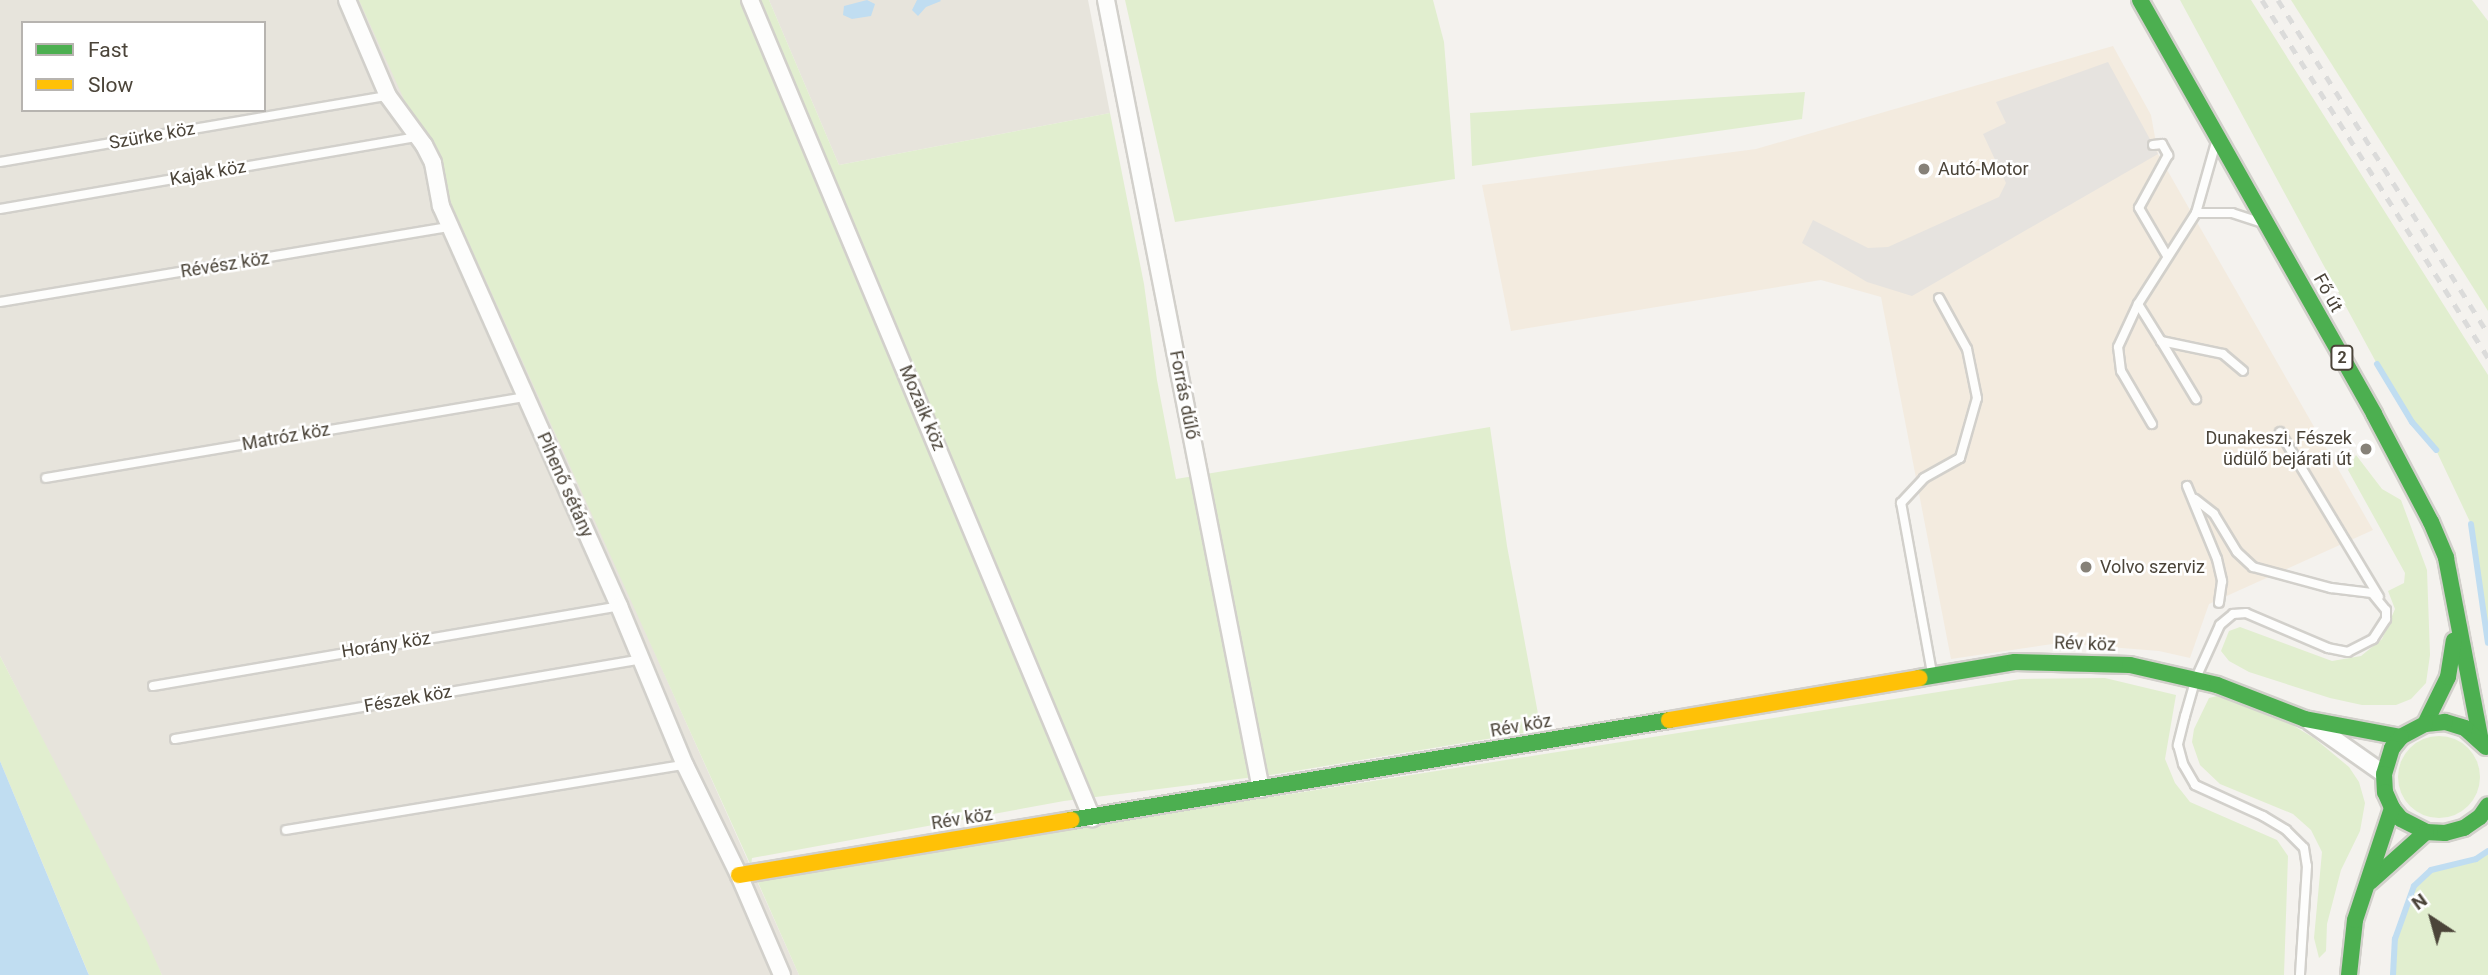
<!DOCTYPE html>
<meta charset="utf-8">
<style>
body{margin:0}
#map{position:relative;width:2488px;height:975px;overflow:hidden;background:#f4f2ee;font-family:Roboto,sans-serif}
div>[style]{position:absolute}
.residential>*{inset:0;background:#e7e4dc}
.commercial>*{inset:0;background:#f3ebdf}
.green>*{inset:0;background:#e1eecf}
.round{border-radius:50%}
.parking>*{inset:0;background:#e6e3df}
.water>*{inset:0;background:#c0ddf1}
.stream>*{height:6px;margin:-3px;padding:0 3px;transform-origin:3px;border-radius:3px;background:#c0ddf1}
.roads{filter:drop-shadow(2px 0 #d2d0cb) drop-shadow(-2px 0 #d2d0cb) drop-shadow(0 2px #d2d0cb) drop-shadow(0 -2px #d2d0cb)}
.lane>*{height:8px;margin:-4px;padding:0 4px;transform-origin:4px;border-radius:4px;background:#fdfdfc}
.street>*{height:16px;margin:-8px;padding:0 8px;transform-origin:8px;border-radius:8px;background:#fdfdfc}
.fast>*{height:16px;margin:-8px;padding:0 8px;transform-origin:8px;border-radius:8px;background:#4caf50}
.slow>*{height:16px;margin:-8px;padding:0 8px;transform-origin:8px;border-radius:8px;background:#ffc107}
.rail>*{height:5px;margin-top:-2.5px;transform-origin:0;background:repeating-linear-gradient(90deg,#dbdbda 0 9px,transparent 0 18px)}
.dots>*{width:19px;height:19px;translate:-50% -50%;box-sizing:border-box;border:4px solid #fff;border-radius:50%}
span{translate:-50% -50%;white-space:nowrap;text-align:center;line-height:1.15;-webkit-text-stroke:5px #fff;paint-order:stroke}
.shield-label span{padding:2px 5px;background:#fff;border:2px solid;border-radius:5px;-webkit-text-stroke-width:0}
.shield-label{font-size:16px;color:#4b4439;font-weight:700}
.street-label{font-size:18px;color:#4b4439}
.poi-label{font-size:18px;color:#4b4439}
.left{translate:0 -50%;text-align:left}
.right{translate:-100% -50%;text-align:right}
.legend{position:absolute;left:21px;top:21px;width:245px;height:91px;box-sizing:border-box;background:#fff;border:2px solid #b7b4b0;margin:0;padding:9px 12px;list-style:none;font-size:21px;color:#4b4439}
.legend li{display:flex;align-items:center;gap:14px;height:35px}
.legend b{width:35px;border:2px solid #b7b4b0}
.north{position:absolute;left:2397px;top:884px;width:70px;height:70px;-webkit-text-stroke:5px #fff;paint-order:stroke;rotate:324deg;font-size:19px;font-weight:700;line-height:28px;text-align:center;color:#4b4439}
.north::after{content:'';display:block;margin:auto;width:24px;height:32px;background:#4b4439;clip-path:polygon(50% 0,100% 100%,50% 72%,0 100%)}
</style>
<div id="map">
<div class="residential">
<div style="clip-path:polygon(evenodd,0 0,363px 0,799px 975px,162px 975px,0 656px,0 0,23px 23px,264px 23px,264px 110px,23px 110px,23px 23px)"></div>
<div style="clip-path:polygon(769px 0,1088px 0,1110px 113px,839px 165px)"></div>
</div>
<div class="commercial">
<div style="clip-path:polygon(2113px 46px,2151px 115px,2158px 154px,2373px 530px,2209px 604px,2190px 658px,2159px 651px,2059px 643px,1951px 659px,1881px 297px,1821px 280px,1511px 331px,1482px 185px,1756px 149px)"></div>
</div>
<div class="green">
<div style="clip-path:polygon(359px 0,769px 0,839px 165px,1110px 113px,1144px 284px,1157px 380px,1176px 479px,1490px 427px,1507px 546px,1541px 730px,1277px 774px,1064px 801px,752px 858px,751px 866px)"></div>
<div style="clip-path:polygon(1125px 0,1433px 0,1444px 42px,1455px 179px,1175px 222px)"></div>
<div style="clip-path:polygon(2180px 0,2251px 0,2488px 375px,2488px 643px,2471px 524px,2436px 450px,2412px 422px,2377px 364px)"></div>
<div style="clip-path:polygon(2291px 0,2472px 0,2488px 21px,2488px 311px)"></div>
<div style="clip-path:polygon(1805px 92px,1802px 119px,1472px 166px,1470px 113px)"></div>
<div style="clip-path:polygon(2356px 455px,2382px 489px,2401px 500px,2427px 570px,2430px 655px,2426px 683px,2411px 699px,2396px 705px,2362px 705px,2330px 698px,2249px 672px,2229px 661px,2221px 651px,2229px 631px,2240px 627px,2332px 661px,2361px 656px,2382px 639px,2395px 609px,2388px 591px,2404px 583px,2405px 573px,2348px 470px)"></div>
<div style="clip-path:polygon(0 656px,147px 941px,162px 975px,89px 975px,0 761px)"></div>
<div style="clip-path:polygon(2105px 678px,2176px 695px,2165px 759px,2175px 783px,2190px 802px,2277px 840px,2288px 856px,2284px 975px,799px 975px,756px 878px,2021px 679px)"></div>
<div style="clip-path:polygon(2217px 696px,2279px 717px,2314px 738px,2349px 767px,2359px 782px,2365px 803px,2360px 831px,2341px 870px,2327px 924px,2326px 951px,2319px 958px,2314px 938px,2322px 852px,2311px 830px,2293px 814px,2220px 784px,2200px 765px,2192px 742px,2194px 729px,2209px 698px)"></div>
<div class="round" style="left:2398px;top:736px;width:82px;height:82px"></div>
<div style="clip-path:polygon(2488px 851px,2488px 975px,2393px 975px,2395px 939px,2414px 886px,2431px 870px,2476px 859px)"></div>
</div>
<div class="parking">
<div style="clip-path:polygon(2108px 62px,2158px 154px,1912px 296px,1867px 282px,1802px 243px,1813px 220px,1868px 248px,1888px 247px,1999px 197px,2006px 183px,1983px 134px,2006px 123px,1996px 102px)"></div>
</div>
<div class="water">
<div style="clip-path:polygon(867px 0,875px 4px,871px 16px,852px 19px,843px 15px,844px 6px)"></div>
<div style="clip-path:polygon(917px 0,940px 0,941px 1px,926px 7px,918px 16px,912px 10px)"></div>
<div style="clip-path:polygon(0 761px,88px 973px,89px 975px,0 975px)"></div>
</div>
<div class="stream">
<div style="left:2377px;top:364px;width:68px;rotate:58.9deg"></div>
<div style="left:2412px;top:422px;width:37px;rotate:49deg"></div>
<div style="left:2471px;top:524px;width:120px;rotate:81.9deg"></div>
<div style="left:2393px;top:975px;width:36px;rotate:-87deg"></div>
<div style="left:2395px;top:939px;width:56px;rotate:-70.3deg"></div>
<div style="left:2414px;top:886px;width:23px;rotate:-43deg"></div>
<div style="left:2431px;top:870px;width:46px;rotate:-13.7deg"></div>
<div style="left:2476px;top:859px;width:14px;rotate:-34deg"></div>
</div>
<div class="roads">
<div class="lane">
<div style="left:2153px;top:145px;width:9px;rotate:-6deg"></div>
<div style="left:2162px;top:144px;width:13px;rotate:61deg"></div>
<div style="left:2168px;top:155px;width:60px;rotate:118.7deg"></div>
<div style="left:2139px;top:208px;width:56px;rotate:59.7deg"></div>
<div style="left:0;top:162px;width:394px;rotate:-9.7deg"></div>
<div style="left:0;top:209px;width:422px;rotate:-9.8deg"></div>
<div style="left:2196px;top:213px;width:36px"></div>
<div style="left:2232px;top:213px;width:29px;rotate:18deg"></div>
<div style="left:0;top:302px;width:456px;rotate:-9.5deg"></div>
<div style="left:2138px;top:304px;width:44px;rotate:58.1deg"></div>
<div style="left:2161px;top:341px;width:63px;rotate:11.8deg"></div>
<div style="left:2223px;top:354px;width:26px;rotate:40deg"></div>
<div style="left:2161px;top:341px;width:68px;rotate:58.9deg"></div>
<div style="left:2152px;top:424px;width:61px;rotate:-120.3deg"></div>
<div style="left:2121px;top:371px;width:24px;rotate:-97deg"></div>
<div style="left:2118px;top:347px;width:47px;rotate:-65.1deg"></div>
<div style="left:2138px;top:304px;width:108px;rotate:-57.5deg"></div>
<div style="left:2196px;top:213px;width:70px;rotate:-74.2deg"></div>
<div style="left:2280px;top:432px;width:192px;rotate:59deg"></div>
<div style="left:46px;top:478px;width:487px;rotate:-9.6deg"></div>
<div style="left:2187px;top:486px;width:79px;rotate:67.7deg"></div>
<div style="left:2217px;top:559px;width:23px;rotate:77deg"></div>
<div style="left:2222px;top:581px;width:22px;rotate:98deg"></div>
<div style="left:2195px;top:499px;width:24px;rotate:38deg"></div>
<div style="left:2214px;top:514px;width:44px;rotate:58.8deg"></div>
<div style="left:2237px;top:552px;width:22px;rotate:43deg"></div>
<div style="left:2253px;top:567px;width:81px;rotate:15.1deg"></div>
<div style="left:2331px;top:588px;width:41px;rotate:7deg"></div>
<div style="left:2372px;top:593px;width:22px;rotate:51deg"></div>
<div style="left:2386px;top:610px;width:9px;rotate:90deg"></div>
<div style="left:2386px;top:619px;width:24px;rotate:123deg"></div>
<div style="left:2373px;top:639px;width:28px;rotate:153deg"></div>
<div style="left:2348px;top:652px;width:20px;rotate:-169deg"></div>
<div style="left:2328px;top:648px;width:89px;rotate:-156.9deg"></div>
<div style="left:2246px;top:613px;width:13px;rotate:176deg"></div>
<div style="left:2233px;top:614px;width:17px;rotate:140deg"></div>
<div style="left:2220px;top:625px;width:58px;rotate:114.4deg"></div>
<div style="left:2196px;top:678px;width:40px;rotate:106deg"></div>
<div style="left:2185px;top:716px;width:30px;rotate:104deg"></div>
<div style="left:2178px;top:745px;width:20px;rotate:75deg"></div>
<div style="left:2183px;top:764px;width:24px;rotate:60deg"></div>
<div style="left:2195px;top:785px;width:75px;rotate:24.5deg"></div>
<div style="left:2263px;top:816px;width:27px;rotate:31deg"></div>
<div style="left:2286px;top:830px;width:25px;rotate:45deg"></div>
<div style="left:2304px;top:848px;width:18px;rotate:81deg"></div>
<div style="left:2307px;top:866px;width:109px;rotate:93.7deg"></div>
<div style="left:1932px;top:673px;width:173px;rotate:-100.3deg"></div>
<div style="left:1901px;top:503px;width:34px;rotate:-47deg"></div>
<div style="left:1924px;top:478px;width:41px;rotate:-29.1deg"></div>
<div style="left:1960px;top:458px;width:62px;rotate:-74.2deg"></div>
<div style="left:1977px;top:398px;width:50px;rotate:-101.5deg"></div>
<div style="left:1967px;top:349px;width:58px;rotate:-118.8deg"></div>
<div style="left:153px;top:686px;width:473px;rotate:-9.7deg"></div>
<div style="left:175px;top:739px;width:473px;rotate:-9.7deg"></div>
<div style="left:286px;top:830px;width:404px;rotate:-9.3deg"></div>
</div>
<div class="street">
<div style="left:347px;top:0;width:104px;rotate:66.9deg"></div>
<div style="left:388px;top:96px;width:61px;rotate:53.7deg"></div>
<div style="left:424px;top:145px;width:20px;rotate:63deg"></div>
<div style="left:433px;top:163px;width:44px;rotate:79.5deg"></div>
<div style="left:441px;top:206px;width:438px;rotate:66deg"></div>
<div style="left:619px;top:606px;width:172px;rotate:67.5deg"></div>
<div style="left:685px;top:765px;width:123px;rotate:63.9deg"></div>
<div style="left:739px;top:875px;width:109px;rotate:66.7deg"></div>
<div style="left:750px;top:0;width:887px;rotate:67.31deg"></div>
<div style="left:1106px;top:0;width:804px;rotate:78.89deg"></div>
<div style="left:2310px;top:722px;width:90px;rotate:35.1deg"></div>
</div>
<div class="fast">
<div style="left:2140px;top:0;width:476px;rotate:60.5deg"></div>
<div style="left:2374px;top:414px;width:122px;rotate:62.2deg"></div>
<div style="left:2431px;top:522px;width:39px;rotate:67deg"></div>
<div style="left:2446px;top:558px;width:186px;rotate:79.2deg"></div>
<div style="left:1919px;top:678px;width:97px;rotate:-9.5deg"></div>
<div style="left:2015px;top:662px;width:115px;rotate:1.5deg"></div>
<div style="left:2130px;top:665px;width:89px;rotate:12.9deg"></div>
<div style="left:2217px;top:685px;width:94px;rotate:21.1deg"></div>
<div style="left:2305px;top:719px;width:98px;rotate:10.6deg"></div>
<div style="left:2425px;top:724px;width:52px;rotate:-63.9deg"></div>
<div style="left:2448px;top:677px;width:37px;rotate:-81deg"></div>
<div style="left:2486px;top:747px;width:28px;rotate:-138deg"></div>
<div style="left:2465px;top:728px;width:21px;rotate:-163deg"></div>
<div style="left:2445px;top:722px;width:20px;rotate:174deg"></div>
<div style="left:2425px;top:724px;width:27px;rotate:152deg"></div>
<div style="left:2401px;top:737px;width:14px;rotate:129deg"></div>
<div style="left:2392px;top:748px;width:27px;rotate:107deg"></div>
<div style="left:2384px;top:774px;width:18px;rotate:87deg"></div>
<div style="left:2385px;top:792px;width:17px;rotate:66deg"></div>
<div style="left:2392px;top:808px;width:14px;rotate:51deg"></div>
<div style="left:2401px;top:819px;width:28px;rotate:27deg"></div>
<div style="left:2426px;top:832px;width:19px;rotate:3deg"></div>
<div style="left:2445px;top:833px;width:20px;rotate:-15deg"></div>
<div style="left:2464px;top:828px;width:19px;rotate:-35deg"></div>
<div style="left:2480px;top:817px;width:14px;rotate:-56deg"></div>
<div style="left:1071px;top:820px;width:606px;rotate:-9.49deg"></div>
<div style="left:2370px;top:882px;width:75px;rotate:-41.8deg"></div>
<div style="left:2349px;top:975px;width:55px;rotate:-83.8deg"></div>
<div style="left:2355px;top:920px;width:118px;rotate:-71.7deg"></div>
</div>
<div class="slow">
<div style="left:1669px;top:720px;width:254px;rotate:-9.5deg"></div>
<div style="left:739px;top:875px;width:337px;rotate:-9.4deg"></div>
</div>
</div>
<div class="rail">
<div style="left:2262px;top:0;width:423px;rotate:57.7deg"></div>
<div style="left:2278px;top:0;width:395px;rotate:57.8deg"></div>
</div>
<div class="dots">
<div style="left:1924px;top:169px;background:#868178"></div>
<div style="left:2366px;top:449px;background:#868178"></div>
<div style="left:2086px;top:567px;background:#868178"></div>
</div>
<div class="shield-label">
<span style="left:2342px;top:358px">2</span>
</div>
<div class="street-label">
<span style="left:152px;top:136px;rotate:-10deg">Szürke köz</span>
<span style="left:208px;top:173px;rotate:-10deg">Kajak köz</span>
<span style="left:225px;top:265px;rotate:-9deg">Révész köz</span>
<span style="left:2328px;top:293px;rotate:61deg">Fő út</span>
<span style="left:1184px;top:395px;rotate:79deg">Forrás dűlő</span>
<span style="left:922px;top:408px;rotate:67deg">Mozaik köz</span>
<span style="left:286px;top:437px;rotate:-10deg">Matróz köz</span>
<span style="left:565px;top:485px;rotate:66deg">Pihenő sétány</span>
<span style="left:2085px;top:644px;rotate:2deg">Rév köz</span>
<span style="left:386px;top:645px;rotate:-9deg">Horány köz</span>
<span style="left:408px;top:699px;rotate:-10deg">Fészek köz</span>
<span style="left:1521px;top:726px;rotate:-10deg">Rév köz</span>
<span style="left:962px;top:819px;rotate:-9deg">Rév köz</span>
</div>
<div class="poi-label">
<span class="left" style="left:1938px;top:169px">Autó-Motor</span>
<span class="right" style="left:2352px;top:449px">Dunakeszi, Fészek<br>üdülő bejárati út</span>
<span class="left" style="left:2100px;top:567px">Volvo szerviz</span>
</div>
<ul class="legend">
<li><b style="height:9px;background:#4caf50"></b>Fast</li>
<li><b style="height:9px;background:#ffc107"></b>Slow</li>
</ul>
<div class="north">N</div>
</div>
